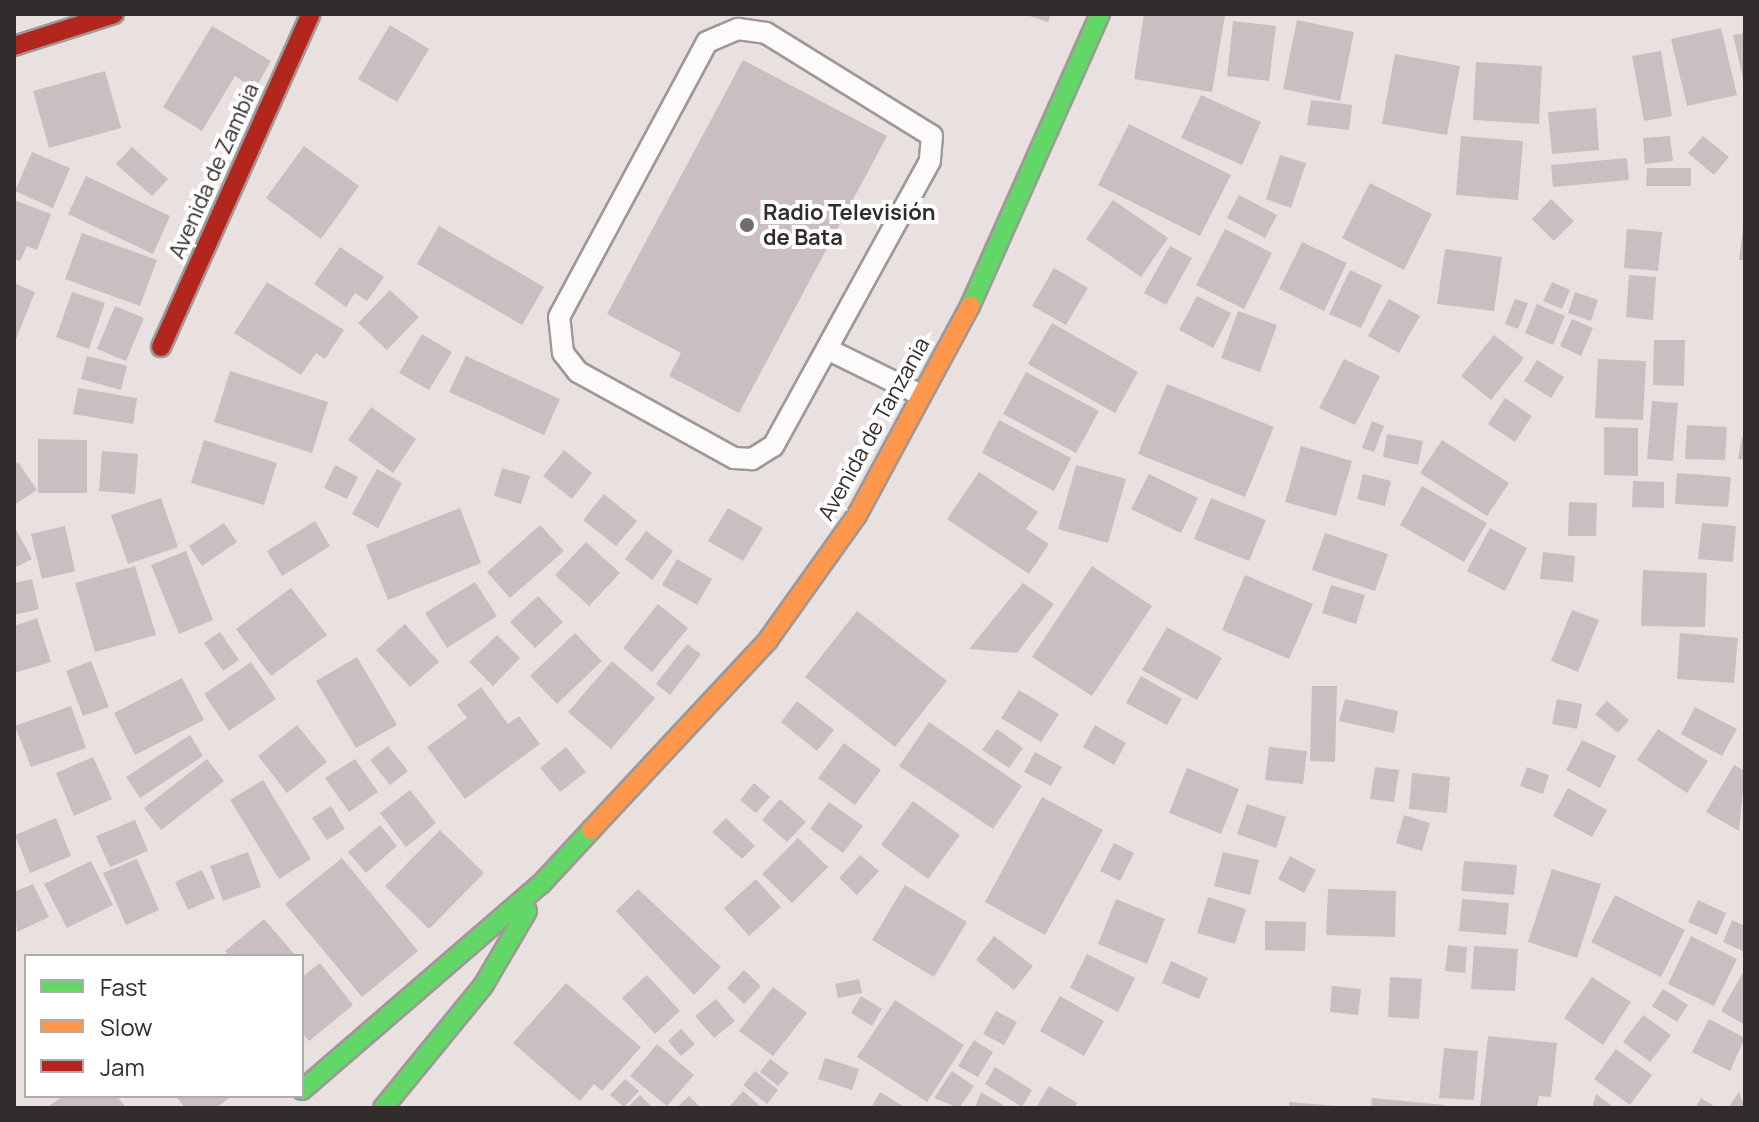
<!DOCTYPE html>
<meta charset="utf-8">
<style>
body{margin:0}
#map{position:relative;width:1759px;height:1122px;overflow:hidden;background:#e8e1e0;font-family:Manrope,sans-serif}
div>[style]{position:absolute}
.building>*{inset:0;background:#cbbec1}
.roads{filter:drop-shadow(2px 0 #9e9897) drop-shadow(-2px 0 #9e9897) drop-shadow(0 2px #9e9897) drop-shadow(0 -2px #9e9897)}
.lane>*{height:20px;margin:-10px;padding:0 10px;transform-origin:10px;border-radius:10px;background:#fcfafa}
.fast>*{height:18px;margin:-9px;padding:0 9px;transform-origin:9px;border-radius:9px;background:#63d668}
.slow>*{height:18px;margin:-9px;padding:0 9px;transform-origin:9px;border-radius:9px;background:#ff974d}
.jam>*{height:18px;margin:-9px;padding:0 9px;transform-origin:9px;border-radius:9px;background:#b3261e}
.dots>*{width:22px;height:22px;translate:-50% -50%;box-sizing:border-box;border:4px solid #fff;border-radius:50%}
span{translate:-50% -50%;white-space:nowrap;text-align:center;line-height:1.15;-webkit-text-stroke:8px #fff;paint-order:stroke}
.street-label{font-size:22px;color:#322d2c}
.poi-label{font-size:22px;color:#322d2c;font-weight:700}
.left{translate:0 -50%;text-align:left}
.frame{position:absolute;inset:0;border:16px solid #322d2c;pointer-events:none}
.legend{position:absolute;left:24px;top:954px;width:280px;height:144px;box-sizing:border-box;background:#fff;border:2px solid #adabab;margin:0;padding:10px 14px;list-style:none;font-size:24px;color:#322d2c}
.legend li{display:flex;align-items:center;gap:16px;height:40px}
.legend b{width:40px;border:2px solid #adabab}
</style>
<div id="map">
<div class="building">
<div style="clip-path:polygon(1023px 14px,1051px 14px,1048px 22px)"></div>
<div style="clip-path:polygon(1144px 14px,1225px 15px,1212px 92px,1134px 79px)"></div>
<div style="clip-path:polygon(1297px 20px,1354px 32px,1340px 101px,1283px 89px)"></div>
<div style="clip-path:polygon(1233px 21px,1276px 26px,1269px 81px,1227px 76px)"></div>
<div style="clip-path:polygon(390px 25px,429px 49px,397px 102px,358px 79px)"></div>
<div style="clip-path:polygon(212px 26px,271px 61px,255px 89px,235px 76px,202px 131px,163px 107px)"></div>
<div style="clip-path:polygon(1721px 28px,1737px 95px,1687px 106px,1671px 39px)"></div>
<div style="clip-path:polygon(1745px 33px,1745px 83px,1744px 83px,1733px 35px)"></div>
<div style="clip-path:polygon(1661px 51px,1672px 116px,1644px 121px,1632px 56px)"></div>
<div style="clip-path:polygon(1395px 54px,1460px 66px,1447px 135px,1382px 124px)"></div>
<div style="clip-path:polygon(743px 60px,887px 136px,739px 413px,669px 376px,681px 353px,607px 314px)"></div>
<div style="clip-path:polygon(1476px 62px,1542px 66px,1539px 124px,1473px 120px)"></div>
<div style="clip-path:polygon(105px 71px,121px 128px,49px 148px,33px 91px)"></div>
<div style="clip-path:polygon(1201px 95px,1261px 122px,1242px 165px,1181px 138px)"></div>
<div style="clip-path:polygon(1311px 100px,1352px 105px,1349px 130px,1307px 125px)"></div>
<div style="clip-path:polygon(1596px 108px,1599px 150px,1552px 154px,1548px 112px)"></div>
<div style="clip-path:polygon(1129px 124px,1231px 175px,1200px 236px,1098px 185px)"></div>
<div style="clip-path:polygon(1461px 136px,1523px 141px,1518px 200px,1456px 195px)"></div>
<div style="clip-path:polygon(1670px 136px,1673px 161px,1645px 164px,1643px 138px)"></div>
<div style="clip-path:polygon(1703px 136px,1729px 157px,1714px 175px,1688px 153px)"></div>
<div style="clip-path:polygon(304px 146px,359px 186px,321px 239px,266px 198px)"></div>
<div style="clip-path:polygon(132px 147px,168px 179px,152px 196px,116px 164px)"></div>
<div style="clip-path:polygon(32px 152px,70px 168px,53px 208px,15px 191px)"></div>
<div style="clip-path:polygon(1280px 155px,1306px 163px,1291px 208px,1266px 199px)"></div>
<div style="clip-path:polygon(1627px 158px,1629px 180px,1553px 187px,1551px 165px)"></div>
<div style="clip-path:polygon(1647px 168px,1691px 168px,1691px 186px,1646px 186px)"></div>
<div style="clip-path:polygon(86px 176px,170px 216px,153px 254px,68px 214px)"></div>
<div style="clip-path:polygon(1370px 183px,1432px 214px,1404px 270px,1342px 238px)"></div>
<div style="clip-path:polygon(1239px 195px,1277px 215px,1265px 238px,1227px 218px)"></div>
<div style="clip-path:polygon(1551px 199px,1574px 221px,1554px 241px,1532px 219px)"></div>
<div style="clip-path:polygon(14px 200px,51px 214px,37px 250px,27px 246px,20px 261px,14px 259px)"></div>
<div style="clip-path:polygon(1113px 200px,1168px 238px,1141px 277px,1086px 239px)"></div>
<div style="clip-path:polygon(439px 226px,544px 287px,522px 325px,417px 264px)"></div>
<div style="clip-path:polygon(1743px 228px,1745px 228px,1745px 260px,1739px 260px)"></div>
<div style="clip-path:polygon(1225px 229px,1272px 253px,1244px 309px,1196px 285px)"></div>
<div style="clip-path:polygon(1627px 229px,1662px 232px,1658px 271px,1624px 268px)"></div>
<div style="clip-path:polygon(82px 233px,157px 260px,140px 306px,65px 279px)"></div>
<div style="clip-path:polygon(1302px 242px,1347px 263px,1324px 311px,1279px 289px)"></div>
<div style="clip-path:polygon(1170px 246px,1192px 258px,1166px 305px,1144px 293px)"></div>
<div style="clip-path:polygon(340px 247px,384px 277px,367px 301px,355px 293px,346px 307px,314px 284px)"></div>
<div style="clip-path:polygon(1445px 249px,1502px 257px,1494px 311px,1437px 304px)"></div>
<div style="clip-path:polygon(1054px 268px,1088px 288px,1066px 325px,1032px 306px)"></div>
<div style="clip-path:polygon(1350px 270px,1382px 285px,1361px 328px,1329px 314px)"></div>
<div style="clip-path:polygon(1629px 275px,1656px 277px,1653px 320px,1626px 317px)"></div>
<div style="clip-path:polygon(267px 282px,344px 330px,325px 359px,316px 353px,301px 375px,234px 333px)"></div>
<div style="clip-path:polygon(1552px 282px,1570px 290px,1562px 309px,1543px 301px)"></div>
<div style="clip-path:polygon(14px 283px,35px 292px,14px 344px)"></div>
<div style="clip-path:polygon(390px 290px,419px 317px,387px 350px,358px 323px)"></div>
<div style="clip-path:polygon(72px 292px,105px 303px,89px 349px,56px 337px)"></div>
<div style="clip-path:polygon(1575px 292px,1598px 300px,1591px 321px,1568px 313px)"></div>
<div style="clip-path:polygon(1197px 296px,1231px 313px,1213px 348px,1179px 330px)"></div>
<div style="clip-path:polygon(1389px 299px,1420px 316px,1399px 353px,1368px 336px)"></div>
<div style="clip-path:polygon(1515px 299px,1528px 303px,1518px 329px,1505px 324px)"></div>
<div style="clip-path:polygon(1537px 304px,1565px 316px,1553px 345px,1525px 333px)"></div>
<div style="clip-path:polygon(115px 306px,144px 318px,126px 361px,97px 349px)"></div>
<div style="clip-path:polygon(1238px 311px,1277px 325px,1260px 372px,1221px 358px)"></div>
<div style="clip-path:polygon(1572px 319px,1593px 328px,1581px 356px,1560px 346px)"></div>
<div style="clip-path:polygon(1052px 323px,1138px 372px,1115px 413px,1028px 364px)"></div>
<div style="clip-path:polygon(422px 334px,452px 352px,429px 390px,399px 373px)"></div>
<div style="clip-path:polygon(1494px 335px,1524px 358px,1491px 400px,1461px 376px)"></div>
<div style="clip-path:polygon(1654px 340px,1685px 340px,1684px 386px,1653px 385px)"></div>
<div style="clip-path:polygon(87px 356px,127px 366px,121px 390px,81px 379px)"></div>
<div style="clip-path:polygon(466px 356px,560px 399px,544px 435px,449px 392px)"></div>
<div style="clip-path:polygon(1344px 359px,1380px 376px,1355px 425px,1319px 408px)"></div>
<div style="clip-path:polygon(1598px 359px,1646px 361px,1643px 420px,1595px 418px)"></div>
<div style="clip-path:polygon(1537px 360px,1564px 377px,1551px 398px,1524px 381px)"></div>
<div style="clip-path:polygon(230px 371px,328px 402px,312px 453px,214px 422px)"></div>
<div style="clip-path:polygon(1026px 372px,1099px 411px,1076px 453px,1003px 414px)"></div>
<div style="clip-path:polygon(1167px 384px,1274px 427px,1245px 497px,1138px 454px)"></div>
<div style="clip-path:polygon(78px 388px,137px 398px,133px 424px,73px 414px)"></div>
<div style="clip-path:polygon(1505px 398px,1532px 416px,1515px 442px,1488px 424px)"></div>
<div style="clip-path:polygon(1652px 401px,1678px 403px,1673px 461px,1647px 459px)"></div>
<div style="clip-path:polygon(371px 407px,416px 439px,393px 473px,348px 440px)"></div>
<div style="clip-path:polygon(999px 420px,1071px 458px,1054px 491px,982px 453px)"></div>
<div style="clip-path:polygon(1372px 421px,1384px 426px,1374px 452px,1362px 448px)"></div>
<div style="clip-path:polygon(1687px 425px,1727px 427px,1725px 460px,1685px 459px)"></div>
<div style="clip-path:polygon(1604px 427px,1638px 428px,1638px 476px,1604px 475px)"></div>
<div style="clip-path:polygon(1387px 434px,1423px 441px,1418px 465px,1383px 457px)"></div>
<div style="clip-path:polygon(1742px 437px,1745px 438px,1745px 460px,1738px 459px)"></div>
<div style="clip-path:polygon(38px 439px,87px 440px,87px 493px,38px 493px)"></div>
<div style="clip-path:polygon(204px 440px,277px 463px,264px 505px,191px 483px)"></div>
<div style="clip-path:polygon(1442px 440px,1509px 483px,1487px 516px,1420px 473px)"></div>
<div style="clip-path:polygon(1301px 446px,1352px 461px,1336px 516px,1285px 502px)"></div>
<div style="clip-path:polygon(564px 450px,592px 473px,572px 499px,543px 476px)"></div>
<div style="clip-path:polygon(102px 451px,138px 454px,135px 494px,99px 491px)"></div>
<div style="clip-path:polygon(18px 462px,37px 490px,14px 505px,14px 465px)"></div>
<div style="clip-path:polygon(335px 465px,358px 477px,347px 499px,324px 488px)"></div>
<div style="clip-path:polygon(1076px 465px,1126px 479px,1108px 543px,1058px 529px)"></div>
<div style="clip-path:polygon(502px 468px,530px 476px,521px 504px,494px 496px)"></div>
<div style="clip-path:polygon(377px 469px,402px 483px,378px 528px,352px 514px)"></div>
<div style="clip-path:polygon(979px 472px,1038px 512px,1026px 529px,1049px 544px,1029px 574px,947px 519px)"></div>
<div style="clip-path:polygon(1677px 473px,1731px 477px,1728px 507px,1675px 504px)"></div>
<div style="clip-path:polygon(1149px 474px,1198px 498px,1181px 533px,1131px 509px)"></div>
<div style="clip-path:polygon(1363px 474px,1391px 481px,1385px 506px,1357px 499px)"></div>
<div style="clip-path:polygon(1633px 481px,1664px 482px,1664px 508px,1632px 507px)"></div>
<div style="clip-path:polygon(1422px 486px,1487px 523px,1464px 562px,1400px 525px)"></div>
<div style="clip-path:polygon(604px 494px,637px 521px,616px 546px,583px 520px)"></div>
<div style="clip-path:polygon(161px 498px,178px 547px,128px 564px,111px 515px)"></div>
<div style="clip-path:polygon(1211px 498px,1266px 520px,1249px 561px,1194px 539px)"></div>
<div style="clip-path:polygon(1569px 502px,1597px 503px,1596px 536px,1568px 536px)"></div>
<div style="clip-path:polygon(460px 508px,481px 563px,388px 600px,366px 545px)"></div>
<div style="clip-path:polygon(728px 508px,763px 528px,743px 561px,708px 541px)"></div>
<div style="clip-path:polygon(315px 521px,330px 546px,282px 576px,267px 551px)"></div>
<div style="clip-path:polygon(224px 523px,237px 542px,202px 566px,189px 546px)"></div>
<div style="clip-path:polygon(1702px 523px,1736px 526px,1733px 562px,1698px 559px)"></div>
<div style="clip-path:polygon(540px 525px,564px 551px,510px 598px,487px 572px)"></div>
<div style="clip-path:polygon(14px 526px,32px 559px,14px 568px)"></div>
<div style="clip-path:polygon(65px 526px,75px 571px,42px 579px,31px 534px)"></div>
<div style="clip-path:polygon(1490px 528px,1527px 548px,1505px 591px,1467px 571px)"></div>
<div style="clip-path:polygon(646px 531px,673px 551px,652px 580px,625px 559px)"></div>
<div style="clip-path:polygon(1325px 533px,1388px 554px,1375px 591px,1312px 570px)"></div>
<div style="clip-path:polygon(586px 542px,620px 573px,589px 606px,555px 575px)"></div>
<div style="clip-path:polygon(186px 551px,213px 620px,179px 634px,151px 565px)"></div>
<div style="clip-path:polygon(1543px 552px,1575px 556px,1573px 582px,1540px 579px)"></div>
<div style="clip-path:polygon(677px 559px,712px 579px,697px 605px,662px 585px)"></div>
<div style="clip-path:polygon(135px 566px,156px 635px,95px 652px,75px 583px)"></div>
<div style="clip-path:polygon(1092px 566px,1152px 606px,1092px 696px,1032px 657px)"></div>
<div style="clip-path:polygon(1643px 570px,1707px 573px,1705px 627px,1641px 626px)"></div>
<div style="clip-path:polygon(1245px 575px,1313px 604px,1289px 659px,1222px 630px)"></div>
<div style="clip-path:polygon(32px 579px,39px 609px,14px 615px,14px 583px)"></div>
<div style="clip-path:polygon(475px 582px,497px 616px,447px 648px,425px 613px)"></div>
<div style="clip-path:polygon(1023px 583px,1054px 604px,1017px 653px,969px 649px)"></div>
<div style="clip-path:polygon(1331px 585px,1365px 595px,1356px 624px,1322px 613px)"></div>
<div style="clip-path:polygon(291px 588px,327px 635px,271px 676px,236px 629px)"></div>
<div style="clip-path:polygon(538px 596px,563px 622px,535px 648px,510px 622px)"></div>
<div style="clip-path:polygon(658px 604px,688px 628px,652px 672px,623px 648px)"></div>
<div style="clip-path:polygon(1572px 610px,1599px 620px,1578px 672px,1551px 661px)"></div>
<div style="clip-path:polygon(857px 611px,947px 681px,895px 747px,805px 677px)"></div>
<div style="clip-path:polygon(37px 618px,51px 662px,14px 673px,14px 626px)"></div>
<div style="clip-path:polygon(405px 624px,439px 662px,410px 687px,376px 650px)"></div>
<div style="clip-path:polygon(1167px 627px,1222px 658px,1197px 700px,1142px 670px)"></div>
<div style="clip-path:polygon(220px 632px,239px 660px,223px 671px,204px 643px)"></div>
<div style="clip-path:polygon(575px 633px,602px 661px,557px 704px,530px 676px)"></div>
<div style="clip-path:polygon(1680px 633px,1738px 638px,1734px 683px,1677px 679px)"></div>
<div style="clip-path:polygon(497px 635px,520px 658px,493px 686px,469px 662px)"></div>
<div style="clip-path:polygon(687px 644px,701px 654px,670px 695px,656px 684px)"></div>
<div style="clip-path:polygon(357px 657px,397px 725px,356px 748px,316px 681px)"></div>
<div style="clip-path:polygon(91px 661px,109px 707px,83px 716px,66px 671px)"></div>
<div style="clip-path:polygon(612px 661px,655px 698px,611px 749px,568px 712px)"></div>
<div style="clip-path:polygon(251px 662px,276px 699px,229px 731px,204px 694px)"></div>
<div style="clip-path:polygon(1141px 676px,1182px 699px,1167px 725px,1126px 703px)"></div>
<div style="clip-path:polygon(182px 678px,204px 720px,135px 755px,114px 713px)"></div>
<div style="clip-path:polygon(1312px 686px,1337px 686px,1335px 762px,1310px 761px)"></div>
<div style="clip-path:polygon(481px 687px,508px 724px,519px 716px,540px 744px,465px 799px,427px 747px,467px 718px,457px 705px)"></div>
<div style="clip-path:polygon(1019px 690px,1059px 714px,1041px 742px,1001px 718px)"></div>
<div style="clip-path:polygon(1345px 699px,1398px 711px,1394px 733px,1339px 721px)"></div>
<div style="clip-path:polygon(1557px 699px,1582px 704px,1577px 729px,1552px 724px)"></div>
<div style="clip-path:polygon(797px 701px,834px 730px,817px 751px,781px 722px)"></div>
<div style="clip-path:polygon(1607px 701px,1629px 720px,1618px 733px,1595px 714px)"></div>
<div style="clip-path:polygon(71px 706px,86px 748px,31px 767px,15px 726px)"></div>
<div style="clip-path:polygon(1695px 707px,1737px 729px,1722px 756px,1681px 734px)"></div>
<div style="clip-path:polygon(929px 722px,1022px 786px,993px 829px,899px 766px)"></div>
<div style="clip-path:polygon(297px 725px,327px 762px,287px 793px,258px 756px)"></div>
<div style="clip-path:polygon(1095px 725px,1126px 743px,1114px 765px,1083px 747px)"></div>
<div style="clip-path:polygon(997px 729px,1023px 748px,1009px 768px,982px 750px)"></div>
<div style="clip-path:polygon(1658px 729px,1708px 761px,1687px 793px,1637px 760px)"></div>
<div style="clip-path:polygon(190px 735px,203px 756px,140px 798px,126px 777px)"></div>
<div style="clip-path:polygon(1582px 740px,1616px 756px,1600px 788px,1566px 770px)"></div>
<div style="clip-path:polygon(844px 743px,881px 770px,855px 805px,818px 778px)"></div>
<div style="clip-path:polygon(388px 746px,408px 771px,390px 785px,370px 760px)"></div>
<div style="clip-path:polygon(566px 747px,586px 772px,560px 792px,540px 768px)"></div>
<div style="clip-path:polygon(1269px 747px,1307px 751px,1303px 784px,1265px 780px)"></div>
<div style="clip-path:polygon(1035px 752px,1062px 767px,1051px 786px,1024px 772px)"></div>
<div style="clip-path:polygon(93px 757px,112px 799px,74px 816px,56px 773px)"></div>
<div style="clip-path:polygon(207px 759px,224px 781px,161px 830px,144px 808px)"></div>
<div style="clip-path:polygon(355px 759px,378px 792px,349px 812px,325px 778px)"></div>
<div style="clip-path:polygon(1734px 765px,1745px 771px,1739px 831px,1706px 812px)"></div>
<div style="clip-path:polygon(1375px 767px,1399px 770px,1394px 802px,1370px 799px)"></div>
<div style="clip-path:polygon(1527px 767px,1549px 775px,1543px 794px,1520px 786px)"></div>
<div style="clip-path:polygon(1187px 768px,1239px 789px,1221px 834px,1169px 813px)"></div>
<div style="clip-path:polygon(1412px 773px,1450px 777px,1447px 813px,1409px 809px)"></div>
<div style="clip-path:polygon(263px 780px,311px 859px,279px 879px,230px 800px)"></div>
<div style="clip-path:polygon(754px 783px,770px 797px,756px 813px,740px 800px)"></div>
<div style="clip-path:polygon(1568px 788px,1607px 810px,1592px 837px,1553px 816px)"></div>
<div style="clip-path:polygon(410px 790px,436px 823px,406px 847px,380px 813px)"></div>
<div style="clip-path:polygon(1042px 797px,1103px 830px,1045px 935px,985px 902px)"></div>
<div style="clip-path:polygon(780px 799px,806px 822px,787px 842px,762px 820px)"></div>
<div style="clip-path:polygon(913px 801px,960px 835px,928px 879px,881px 845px)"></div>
<div style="clip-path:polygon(829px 802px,863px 826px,843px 853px,810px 829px)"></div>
<div style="clip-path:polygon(1247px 804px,1286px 817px,1276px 848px,1237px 834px)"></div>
<div style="clip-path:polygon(331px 806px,345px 829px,327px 840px,312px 818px)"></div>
<div style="clip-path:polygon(1404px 815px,1430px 823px,1422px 851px,1396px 843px)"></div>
<div style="clip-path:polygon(56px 818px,71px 856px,30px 873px,15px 835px)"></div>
<div style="clip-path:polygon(726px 818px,755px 846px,742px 859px,712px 832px)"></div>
<div style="clip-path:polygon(135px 820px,148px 851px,110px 867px,96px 836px)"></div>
<div style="clip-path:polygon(380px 825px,397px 846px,366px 873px,348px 852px)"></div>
<div style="clip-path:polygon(440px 830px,484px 873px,429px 929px,385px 886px)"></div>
<div style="clip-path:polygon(798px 838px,828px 867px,792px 903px,762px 874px)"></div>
<div style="clip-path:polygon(1114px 843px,1134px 853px,1120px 881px,1100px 871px)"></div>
<div style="clip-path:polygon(248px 852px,261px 887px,223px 901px,210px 866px)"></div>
<div style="clip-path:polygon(1223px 852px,1259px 860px,1250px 895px,1214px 886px)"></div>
<div style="clip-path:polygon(860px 855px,879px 871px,857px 895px,839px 878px)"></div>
<div style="clip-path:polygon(1290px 856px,1316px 870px,1304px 893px,1278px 879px)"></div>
<div style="clip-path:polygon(342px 858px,418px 951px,362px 997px,285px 904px)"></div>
<div style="clip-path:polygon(137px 859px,159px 910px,126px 925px,103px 873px)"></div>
<div style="clip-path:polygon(91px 861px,113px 905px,67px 928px,44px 884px)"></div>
<div style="clip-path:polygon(1464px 861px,1517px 865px,1514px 895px,1461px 891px)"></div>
<div style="clip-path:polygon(1552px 869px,1601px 884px,1577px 958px,1528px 942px)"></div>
<div style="clip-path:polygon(202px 870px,215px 898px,188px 910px,175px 882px)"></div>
<div style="clip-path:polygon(756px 879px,781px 907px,749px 936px,724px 908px)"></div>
<div style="clip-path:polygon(33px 884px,49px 917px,17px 932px,14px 892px)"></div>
<div style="clip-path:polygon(905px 885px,967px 922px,934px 977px,872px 940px)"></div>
<div style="clip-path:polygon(638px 889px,721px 967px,694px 995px,616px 911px)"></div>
<div style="clip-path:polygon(1328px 889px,1396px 891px,1395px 937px,1326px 935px)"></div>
<div style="clip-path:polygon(1615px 895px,1685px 930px,1661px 977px,1591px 942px)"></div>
<div style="clip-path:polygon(1208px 897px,1246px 909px,1235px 944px,1197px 933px)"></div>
<div style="clip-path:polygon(1116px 899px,1165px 919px,1147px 964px,1098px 944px)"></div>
<div style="clip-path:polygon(1462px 899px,1509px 903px,1506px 935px,1459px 931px)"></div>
<div style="clip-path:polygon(1698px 900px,1726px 913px,1717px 935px,1688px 922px)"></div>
<div style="clip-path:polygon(264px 919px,296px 956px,229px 956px,225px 951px)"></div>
<div style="clip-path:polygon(1732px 920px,1745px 926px,1745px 952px,1723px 942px)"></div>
<div style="clip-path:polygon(1265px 921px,1306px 922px,1305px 951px,1265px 950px)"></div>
<div style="clip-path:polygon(994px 936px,1033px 966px,1014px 990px,976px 960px)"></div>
<div style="clip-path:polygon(1691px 936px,1737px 959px,1714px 1006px,1668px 984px)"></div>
<div style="clip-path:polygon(1448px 945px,1467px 947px,1465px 973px,1445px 971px)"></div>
<div style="clip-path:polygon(1474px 946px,1518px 949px,1515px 991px,1471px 989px)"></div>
<div style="clip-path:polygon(1087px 954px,1135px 978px,1118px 1012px,1070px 988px)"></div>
<div style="clip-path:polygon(1171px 961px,1208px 978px,1199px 999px,1162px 983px)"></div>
<div style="clip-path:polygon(320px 963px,353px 1005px,309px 1041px,302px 1033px,302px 977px)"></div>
<div style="clip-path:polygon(1745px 969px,1745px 1025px,1721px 1011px)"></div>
<div style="clip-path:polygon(744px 970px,761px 986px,744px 1004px,727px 988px)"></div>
<div style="clip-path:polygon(647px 975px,680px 1011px,655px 1034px,622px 998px)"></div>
<div style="clip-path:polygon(1390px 977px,1422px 979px,1419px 1019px,1388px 1017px)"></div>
<div style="clip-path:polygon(1592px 977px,1631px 1002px,1603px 1045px,1564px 1018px)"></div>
<div style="clip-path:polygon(859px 979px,862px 993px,838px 998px,835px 984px)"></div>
<div style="clip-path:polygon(566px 983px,641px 1047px,602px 1091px,594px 1084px,580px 1101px,513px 1043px)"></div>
<div style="clip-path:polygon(1332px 986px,1361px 989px,1358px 1015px,1330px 1012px)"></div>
<div style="clip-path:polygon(773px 987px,807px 1013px,773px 1056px,739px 1031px)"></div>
<div style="clip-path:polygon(1663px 989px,1688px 1005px,1677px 1022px,1652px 1006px)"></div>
<div style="clip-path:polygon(861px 996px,882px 1009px,872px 1026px,851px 1013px)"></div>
<div style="clip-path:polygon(1060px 996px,1104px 1021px,1084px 1056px,1040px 1031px)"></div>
<div style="clip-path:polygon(716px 999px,735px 1021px,714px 1038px,695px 1016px)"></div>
<div style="clip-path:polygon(895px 1000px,964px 1045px,927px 1102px,857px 1057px)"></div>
<div style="clip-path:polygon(996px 1011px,1017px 1022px,1004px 1045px,983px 1034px)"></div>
<div style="clip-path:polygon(1643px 1015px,1671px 1035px,1650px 1062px,1623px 1042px)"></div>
<div style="clip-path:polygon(1709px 1019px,1745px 1038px,1730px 1071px,1692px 1052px)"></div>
<div style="clip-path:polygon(681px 1029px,695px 1044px,681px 1056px,668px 1041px)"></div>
<div style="clip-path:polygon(1488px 1036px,1557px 1043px,1551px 1097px,1539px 1096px,1537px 1108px,1480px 1108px)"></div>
<div style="clip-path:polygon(974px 1040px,993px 1052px,978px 1077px,958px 1066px)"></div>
<div style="clip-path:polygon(657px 1044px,694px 1075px,667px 1106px,630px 1076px)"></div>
<div style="clip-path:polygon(1444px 1048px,1478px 1051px,1474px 1100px,1439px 1098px)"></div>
<div style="clip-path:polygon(1616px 1049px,1652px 1075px,1630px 1105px,1594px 1079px)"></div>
<div style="clip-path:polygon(825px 1058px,859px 1069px,852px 1090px,818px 1079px)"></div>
<div style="clip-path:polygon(770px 1059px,789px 1073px,778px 1086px,760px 1072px)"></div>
<div style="clip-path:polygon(995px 1067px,1032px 1090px,1022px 1107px,985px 1084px)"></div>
<div style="clip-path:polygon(755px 1071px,778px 1090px,767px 1104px,743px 1085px)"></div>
<div style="clip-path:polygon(952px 1071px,974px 1086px,959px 1108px,934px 1098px)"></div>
<div style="clip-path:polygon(625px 1079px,639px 1091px,624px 1107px,610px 1095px)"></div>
<div style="clip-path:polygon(1049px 1086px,1077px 1103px,1074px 1108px,1036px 1108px)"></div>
<div style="clip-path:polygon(743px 1091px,762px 1108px,728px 1108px)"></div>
<div style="clip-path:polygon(880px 1092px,906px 1108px,871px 1108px)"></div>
<div style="clip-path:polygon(981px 1092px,1008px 1108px,975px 1108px)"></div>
<div style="clip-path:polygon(1739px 1092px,1745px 1108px,1728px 1108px)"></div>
<div style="clip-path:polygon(1596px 1094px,1615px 1108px,1592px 1108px)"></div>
<div style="clip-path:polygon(640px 1095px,653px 1108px,627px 1108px)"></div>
<div style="clip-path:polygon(63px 1096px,117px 1096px,126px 1108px,46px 1108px)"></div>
<div style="clip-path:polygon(176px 1096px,232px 1096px,216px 1108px,185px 1108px)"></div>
<div style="clip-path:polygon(689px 1096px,701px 1108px,676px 1108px)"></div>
<div style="clip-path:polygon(1372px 1098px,1445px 1105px,1444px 1108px,1371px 1108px)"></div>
<div style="clip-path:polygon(1701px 1098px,1717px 1108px,1695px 1108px)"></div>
<div style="clip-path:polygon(1289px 1102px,1337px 1106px,1337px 1108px,1289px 1108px)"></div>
</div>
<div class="roads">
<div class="lane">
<div style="left:738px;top:29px;width:28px;rotate:8deg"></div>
<div style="left:766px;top:33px;width:195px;rotate:31.8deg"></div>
<div style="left:932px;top:136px;width:25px;rotate:95deg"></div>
<div style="left:930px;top:161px;width:325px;rotate:118.8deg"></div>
<div style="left:773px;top:446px;width:25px;rotate:148deg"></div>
<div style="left:752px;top:459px;width:18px;rotate:-177deg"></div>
<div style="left:734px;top:458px;width:178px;rotate:-151.1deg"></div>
<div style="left:578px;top:372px;width:24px;rotate:-128deg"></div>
<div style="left:563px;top:353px;width:36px;rotate:-96deg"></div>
<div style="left:559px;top:317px;width:312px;rotate:-61.7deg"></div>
<div style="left:707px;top:42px;width:34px;rotate:-23deg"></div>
<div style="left:827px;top:349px;width:102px;rotate:26.1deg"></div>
</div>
<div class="fast">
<div style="left:970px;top:306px;width:320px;rotate:-66deg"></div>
<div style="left:302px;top:1090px;width:316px;rotate:-40.8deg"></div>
<div style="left:541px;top:884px;width:74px;rotate:-47.2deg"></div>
<div style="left:383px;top:1108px;width:158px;rotate:-50.7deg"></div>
<div style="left:483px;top:986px;width:87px;rotate:-59.6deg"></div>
</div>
<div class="slow">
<div style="left:591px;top:830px;width:260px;rotate:-47deg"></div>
<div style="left:768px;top:640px;width:153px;rotate:-54.5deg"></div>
<div style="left:857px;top:515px;width:238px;rotate:-61.6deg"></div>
</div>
<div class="jam">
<div style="left:14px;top:46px;width:105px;rotate:-17.7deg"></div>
<div style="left:161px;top:347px;width:365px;rotate:-65.8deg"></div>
</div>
</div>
<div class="dots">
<div style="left:747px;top:225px;background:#726c6b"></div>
</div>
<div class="street-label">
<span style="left:214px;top:171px;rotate:-66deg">Avenida de Zambia</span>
<span style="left:874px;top:429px;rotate:-61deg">Avenida de Tanzania</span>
</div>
<div class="poi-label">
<span class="left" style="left:763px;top:225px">Radio Televisión<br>de Bata</span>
</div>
<div class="frame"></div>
<ul class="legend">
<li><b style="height:10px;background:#63d668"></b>Fast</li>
<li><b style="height:10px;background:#ff974d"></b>Slow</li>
<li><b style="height:10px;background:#b3261e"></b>Jam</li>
</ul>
</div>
